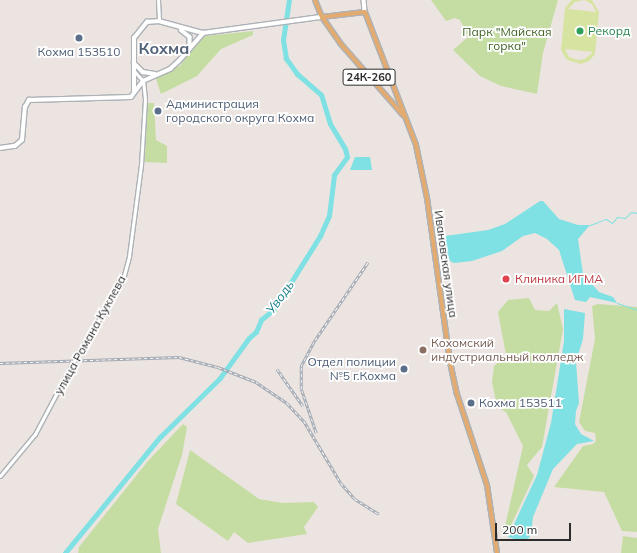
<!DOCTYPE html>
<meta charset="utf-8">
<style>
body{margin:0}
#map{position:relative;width:637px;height:553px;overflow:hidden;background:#ece4e0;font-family:Mulish,sans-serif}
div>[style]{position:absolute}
.green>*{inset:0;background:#c5dda3}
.pitch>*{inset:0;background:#d7e3a0}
.water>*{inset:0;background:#7fe1e3}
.stream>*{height:1px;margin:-0.5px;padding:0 0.5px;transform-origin:0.5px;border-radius:0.5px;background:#7fe1e3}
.river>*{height:4.5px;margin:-2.25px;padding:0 2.25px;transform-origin:2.25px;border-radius:2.25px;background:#7fe1e3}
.roads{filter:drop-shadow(1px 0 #adb2b7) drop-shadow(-1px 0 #adb2b7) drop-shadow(0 1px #adb2b7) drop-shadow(0 -1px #adb2b7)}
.tertiary>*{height:3px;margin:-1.5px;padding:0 1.5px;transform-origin:1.5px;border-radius:1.5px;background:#fff}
.secondary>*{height:3.5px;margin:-1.75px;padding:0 1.75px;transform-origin:1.75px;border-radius:1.75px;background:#fff}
.primary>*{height:4px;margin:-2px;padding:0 2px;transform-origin:2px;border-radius:2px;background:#e3ab6f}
.rail>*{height:2.5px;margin-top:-1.25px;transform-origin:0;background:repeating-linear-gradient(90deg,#fff 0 3px,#a3aab4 0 6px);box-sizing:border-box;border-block:1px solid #a3aab4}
.bridges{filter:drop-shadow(1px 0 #adb2b7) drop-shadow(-1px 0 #adb2b7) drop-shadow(0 1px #adb2b7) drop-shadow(0 -1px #adb2b7)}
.tertiary-bridge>*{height:3px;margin:-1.5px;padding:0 1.5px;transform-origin:1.5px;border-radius:1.5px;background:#fff}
.dots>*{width:11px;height:11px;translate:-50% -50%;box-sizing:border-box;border:2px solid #fff;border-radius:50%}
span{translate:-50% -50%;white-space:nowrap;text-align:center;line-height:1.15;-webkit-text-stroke:3.5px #fff;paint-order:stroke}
.shield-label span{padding:1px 3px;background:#fff;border:1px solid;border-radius:3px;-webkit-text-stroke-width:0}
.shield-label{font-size:11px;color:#2c2c2c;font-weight:700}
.leisure-label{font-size:12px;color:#27864d}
.left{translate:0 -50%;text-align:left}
.park-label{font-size:12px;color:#406323}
.service-label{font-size:12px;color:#4e5e75}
.right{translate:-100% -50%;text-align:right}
.street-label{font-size:12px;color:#2c2c2c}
.health-label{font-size:12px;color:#be3a42}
.education-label{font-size:12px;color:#785e54}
.water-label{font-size:13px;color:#1b808b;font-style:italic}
.district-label{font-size:16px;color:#516279;font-weight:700}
.scale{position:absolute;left:495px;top:523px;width:76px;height:18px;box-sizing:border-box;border:2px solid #2c2c2c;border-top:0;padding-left:5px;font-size:12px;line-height:14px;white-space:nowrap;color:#2c2c2c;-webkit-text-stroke:3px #fff;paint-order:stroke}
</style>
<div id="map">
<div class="green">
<div style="clip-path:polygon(431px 0,558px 0,543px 53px,537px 94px,501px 86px,480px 76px,453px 50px,468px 37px,460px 20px,455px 18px,446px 21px)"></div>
<div style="clip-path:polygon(253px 31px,253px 35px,221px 49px,197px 76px,161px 94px,155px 76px,180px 66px,199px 40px,206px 36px)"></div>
<div style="clip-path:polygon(146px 103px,154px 103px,156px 140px,167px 146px,167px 163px,145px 162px)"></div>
<div style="clip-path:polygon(529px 298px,535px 310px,549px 311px,557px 303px,563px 329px,542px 447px,527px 465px,534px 476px,507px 534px,503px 535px,523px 446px,506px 412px,497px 407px,492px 382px,494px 366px,506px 355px,498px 312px,508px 300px)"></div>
<div style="clip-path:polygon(598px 304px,637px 307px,637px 532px,622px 531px,604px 492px,554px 487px,583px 446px,593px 444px,596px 441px,595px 433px,585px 431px,579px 422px,595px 339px,592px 306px)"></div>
<div style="clip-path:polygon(183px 424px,187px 427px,182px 455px,158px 529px,161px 553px,78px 553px,79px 547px,148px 461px)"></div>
<div style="clip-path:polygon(190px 450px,259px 499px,283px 503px,314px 502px,318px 507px,304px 527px,307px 534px,248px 543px,234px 532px,228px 541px,176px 504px)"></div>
<div style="clip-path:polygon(623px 536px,637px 538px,637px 553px,621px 553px)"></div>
</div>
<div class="pitch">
<div style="clip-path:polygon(evenodd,572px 0,592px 0,599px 12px,595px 54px,589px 61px,581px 64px,567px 60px,561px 50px,565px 8px,572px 0,584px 0,592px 4px,596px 12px,568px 9px,575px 2px,584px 0,572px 0,565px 49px,592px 52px,592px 53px,585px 59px,578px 60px,569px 57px,565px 49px)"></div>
</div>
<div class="water">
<div style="clip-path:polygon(355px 157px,370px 157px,372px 170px,350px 170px)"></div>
<div style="clip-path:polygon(540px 201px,543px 201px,559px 219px,578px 225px,590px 225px,578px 239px,583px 274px,599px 292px,613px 297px,617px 303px,590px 297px,586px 302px,575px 300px,559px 250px,547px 239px,535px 233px,523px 236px,502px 251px,472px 261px,454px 263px,450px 261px,445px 249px,445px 236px,488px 230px,505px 224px)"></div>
<div style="clip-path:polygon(564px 309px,585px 313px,583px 339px,576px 362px,579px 403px,576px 411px,575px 424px,581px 434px,594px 441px,577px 444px,553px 469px,533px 517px,531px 534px,529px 538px,521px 541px,508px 537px,537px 475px,551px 423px,564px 341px)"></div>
</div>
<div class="stream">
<div style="left:590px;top:225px;width:17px;rotate:-21deg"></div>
<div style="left:606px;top:219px;width:7px;rotate:34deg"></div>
<div style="left:612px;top:223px;width:8px;rotate:-50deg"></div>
<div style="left:617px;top:217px;width:8px;rotate:7deg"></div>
<div style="left:625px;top:218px;width:8px;rotate:-45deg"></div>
<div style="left:631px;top:212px;width:6px;rotate:9deg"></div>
<div style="left:617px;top:303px;width:21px;rotate:19deg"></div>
</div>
<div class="river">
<div style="left:65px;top:553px;width:150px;rotate:-50.7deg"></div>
<div style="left:160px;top:437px;width:84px;rotate:-44.5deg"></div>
<div style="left:220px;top:378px;width:49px;rotate:-54.1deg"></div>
<div style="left:249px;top:338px;width:9px;rotate:-41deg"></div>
<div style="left:256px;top:332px;width:13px;rotate:-67deg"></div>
<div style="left:261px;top:320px;width:16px;rotate:-40deg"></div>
<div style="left:273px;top:310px;width:18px;rotate:-56deg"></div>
<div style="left:283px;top:295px;width:70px;rotate:-57.9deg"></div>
<div style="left:320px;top:236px;width:22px;rotate:-66deg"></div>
<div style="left:329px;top:216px;width:41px;rotate:-83deg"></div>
<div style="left:334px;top:175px;width:22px;rotate:-54deg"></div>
<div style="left:347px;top:157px;width:8px;rotate:-104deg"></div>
<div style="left:345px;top:149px;width:29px;rotate:-121deg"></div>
<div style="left:330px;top:124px;width:30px;rotate:-107deg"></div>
<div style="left:321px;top:95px;width:32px;rotate:-139deg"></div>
<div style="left:297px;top:74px;width:19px;rotate:-126deg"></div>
<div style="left:286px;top:59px;width:19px;rotate:-99deg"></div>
<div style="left:283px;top:40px;width:40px;rotate:-81.5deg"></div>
</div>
<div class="roads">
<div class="tertiary">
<div style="left:158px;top:0;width:21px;rotate:87deg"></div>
<div style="left:77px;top:356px;width:90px;rotate:-59.1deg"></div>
<div style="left:123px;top:279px;width:24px;rotate:-75deg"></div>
<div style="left:129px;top:256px;width:92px;rotate:-82.5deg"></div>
<div style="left:141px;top:165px;width:66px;rotate:-86.5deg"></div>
<div style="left:145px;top:99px;width:18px;rotate:-96deg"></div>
<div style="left:143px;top:81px;width:13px;rotate:-132deg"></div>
<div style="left:0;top:476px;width:55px;rotate:-50.2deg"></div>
<div style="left:35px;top:434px;width:79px;rotate:-62.1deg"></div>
</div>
<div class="secondary">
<div style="left:364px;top:0;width:12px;rotate:85deg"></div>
<div style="left:181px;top:30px;width:11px;rotate:38deg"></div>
<div style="left:190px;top:37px;width:8px;rotate:90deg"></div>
<div style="left:134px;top:63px;width:13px;rotate:45deg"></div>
<div style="left:143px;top:72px;width:12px;rotate:9deg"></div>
<div style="left:134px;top:93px;width:55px;rotate:-90deg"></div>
<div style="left:134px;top:38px;width:21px;rotate:-51deg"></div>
<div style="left:147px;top:22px;width:12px;rotate:-5deg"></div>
<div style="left:159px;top:21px;width:46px;rotate:15.3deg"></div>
<div style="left:203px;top:33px;width:120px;rotate:-7.7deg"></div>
<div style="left:0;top:148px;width:15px;rotate:-8deg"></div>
<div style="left:15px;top:146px;width:9px;rotate:-41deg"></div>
<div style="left:22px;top:140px;width:33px;rotate:-85deg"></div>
<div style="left:25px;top:107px;width:8px;rotate:-60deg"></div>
<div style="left:29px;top:100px;width:102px;rotate:-1.7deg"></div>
<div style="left:131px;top:97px;width:20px;rotate:-53deg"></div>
<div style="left:143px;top:81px;width:30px;rotate:-24deg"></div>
<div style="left:170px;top:69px;width:12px;rotate:-42deg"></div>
<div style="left:179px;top:61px;width:37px;rotate:-49deg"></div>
</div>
<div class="primary">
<div style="left:315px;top:0;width:18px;rotate:68deg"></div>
<div style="left:322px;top:17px;width:32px;rotate:55deg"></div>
<div style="left:340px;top:43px;width:96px;rotate:48.8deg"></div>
<div style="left:322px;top:17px;width:43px;rotate:-6.6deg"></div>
<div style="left:365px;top:12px;width:142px;rotate:69deg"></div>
<div style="left:416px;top:145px;width:54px;rotate:78.3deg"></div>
<div style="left:427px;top:198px;width:166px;rotate:82deg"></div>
<div style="left:450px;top:362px;width:33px;rotate:78deg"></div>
<div style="left:457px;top:394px;width:96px;rotate:71.8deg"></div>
<div style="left:487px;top:485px;width:69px;rotate:81.6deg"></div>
</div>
</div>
<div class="rail">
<div style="left:0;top:363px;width:179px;rotate:-1.9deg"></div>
<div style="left:179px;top:357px;width:40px;rotate:14.4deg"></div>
<div style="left:218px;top:367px;width:41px;rotate:21.5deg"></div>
<div style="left:256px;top:382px;width:37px;rotate:34deg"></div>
<div style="left:287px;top:403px;width:25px;rotate:47deg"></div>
<div style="left:304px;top:421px;width:72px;rotate:59.2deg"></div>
<div style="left:341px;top:483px;width:21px;rotate:49deg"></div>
<div style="left:355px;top:499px;width:28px;rotate:32deg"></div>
<div style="left:277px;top:369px;width:45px;rotate:54.9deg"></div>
<div style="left:316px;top:433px;width:46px;rotate:-108.8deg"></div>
<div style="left:301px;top:389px;width:23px;rotate:-90deg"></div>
<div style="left:301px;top:366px;width:30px;rotate:-62deg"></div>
<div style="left:315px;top:340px;width:94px;rotate:-55.8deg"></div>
</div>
<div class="bridges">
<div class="tertiary-bridge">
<div style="left:72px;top:364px;width:9px;rotate:-58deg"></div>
</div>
</div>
<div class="dots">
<div style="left:580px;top:31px;background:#2e9e5b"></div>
<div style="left:79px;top:38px;background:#5c6f8a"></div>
<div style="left:158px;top:111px;background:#5c6f8a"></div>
<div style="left:506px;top:279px;background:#e0444e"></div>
<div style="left:423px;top:350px;background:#8d6e63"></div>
<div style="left:404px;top:369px;background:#5c6f8a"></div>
<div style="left:471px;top:403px;background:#5c6f8a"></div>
</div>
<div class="shield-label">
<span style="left:369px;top:77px">24К-260</span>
</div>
<div class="leisure-label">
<span class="left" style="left:588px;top:31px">Рекорд</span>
</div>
<div class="park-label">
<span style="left:507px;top:39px">Парк "Майская<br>горка"</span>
</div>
<div class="service-label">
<span style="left:79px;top:52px">Кохма 153510</span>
<span class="left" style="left:166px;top:111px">Администрация<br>городского округа Кохма</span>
<span class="right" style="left:396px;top:369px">Отдел полиции<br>№5 г.Кохма</span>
<span class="left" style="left:479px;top:403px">Кохма 153511</span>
</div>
<div class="street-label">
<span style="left:446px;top:264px;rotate:82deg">Ивановская улица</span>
<span style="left:90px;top:335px;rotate:-61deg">улица Романа Куклева</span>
</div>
<div class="health-label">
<span class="left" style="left:515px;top:279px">Клиника ИГМА</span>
</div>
<div class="education-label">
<span class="left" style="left:431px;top:350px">Кохомский<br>индустриальный колледж</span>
</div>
<div class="water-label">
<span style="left:280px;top:297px;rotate:-54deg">Уводь</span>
</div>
<div class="district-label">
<span style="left:164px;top:48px">Кохма</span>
</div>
<div class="scale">200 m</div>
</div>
